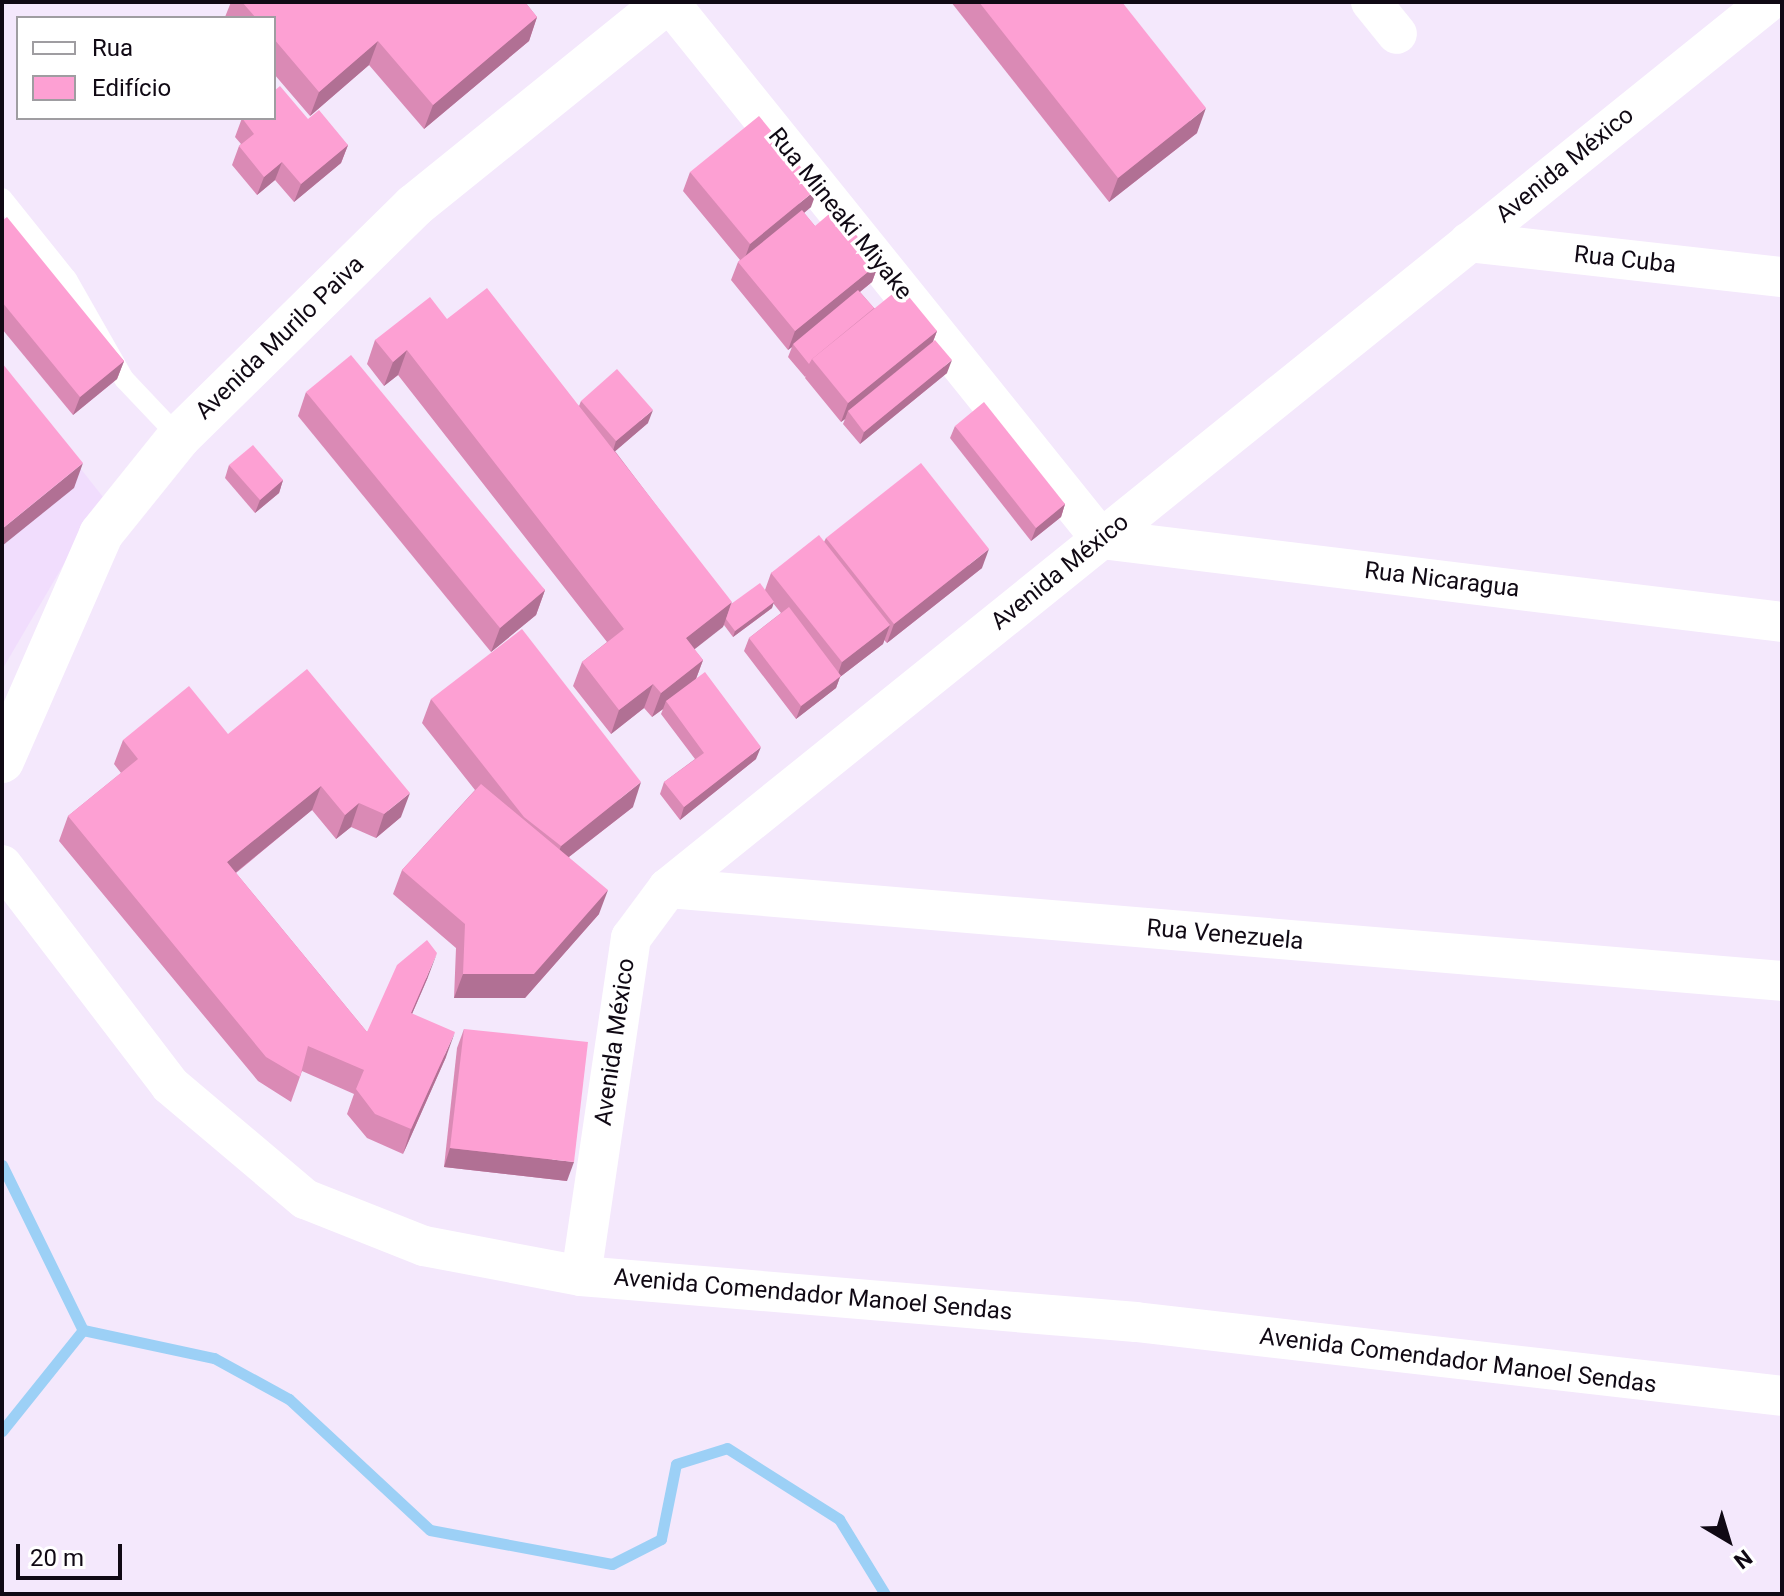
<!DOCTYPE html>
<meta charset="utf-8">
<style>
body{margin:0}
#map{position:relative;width:1784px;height:1596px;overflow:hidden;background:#f4e8fc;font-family:Roboto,sans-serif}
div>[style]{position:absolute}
.built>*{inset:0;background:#f1ddfd}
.stream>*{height:11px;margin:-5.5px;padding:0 5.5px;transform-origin:5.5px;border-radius:5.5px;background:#9cd0f6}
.service>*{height:20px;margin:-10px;padding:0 10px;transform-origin:10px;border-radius:10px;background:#fff}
.minor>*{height:40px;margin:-20px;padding:0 20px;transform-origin:20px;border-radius:20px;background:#fff}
.tertiary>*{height:44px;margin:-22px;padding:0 22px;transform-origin:22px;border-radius:22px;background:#fff}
.wall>*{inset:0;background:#da8ab5}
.shaded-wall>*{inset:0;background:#b17094}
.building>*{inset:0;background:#fda0d3}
span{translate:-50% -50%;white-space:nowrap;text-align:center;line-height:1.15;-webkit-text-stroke:7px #fff;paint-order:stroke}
.street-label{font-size:24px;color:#100914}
.frame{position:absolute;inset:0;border:4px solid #100914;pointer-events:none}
.legend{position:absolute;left:16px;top:16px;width:260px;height:104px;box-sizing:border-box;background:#fff;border:2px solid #9f9da1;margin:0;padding:10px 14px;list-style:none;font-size:24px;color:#100914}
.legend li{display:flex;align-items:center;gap:16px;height:40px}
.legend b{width:40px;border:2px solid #9f9da1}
.north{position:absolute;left:1688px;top:1500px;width:80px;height:80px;-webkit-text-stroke:6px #fff;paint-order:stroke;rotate:142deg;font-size:22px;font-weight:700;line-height:32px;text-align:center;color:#100914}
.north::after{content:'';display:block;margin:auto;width:28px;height:36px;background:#100914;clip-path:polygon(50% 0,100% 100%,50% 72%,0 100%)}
.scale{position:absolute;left:16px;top:1544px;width:106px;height:36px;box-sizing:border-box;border:4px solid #100914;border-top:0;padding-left:10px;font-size:24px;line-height:28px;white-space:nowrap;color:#100914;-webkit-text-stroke:6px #fff;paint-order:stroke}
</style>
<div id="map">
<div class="built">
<div style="clip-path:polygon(2px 369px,103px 497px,2px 670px)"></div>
</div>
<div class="stream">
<div style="left:2px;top:1165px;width:184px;rotate:63.9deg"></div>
<div style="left:83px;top:1330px;width:134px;rotate:12.1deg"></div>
<div style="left:214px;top:1358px;width:85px;rotate:28.7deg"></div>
<div style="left:289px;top:1399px;width:192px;rotate:42.9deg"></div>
<div style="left:430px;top:1530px;width:185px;rotate:10.6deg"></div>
<div style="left:612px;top:1564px;width:55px;rotate:-27deg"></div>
<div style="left:661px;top:1539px;width:76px;rotate:-78.7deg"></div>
<div style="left:676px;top:1464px;width:53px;rotate:-17.4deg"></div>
<div style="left:727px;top:1448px;width:133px;rotate:32.4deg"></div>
<div style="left:839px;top:1519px;width:88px;rotate:58.5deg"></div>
<div style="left:2px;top:1431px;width:129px;rotate:-51.3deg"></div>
</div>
<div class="service">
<div style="left:2px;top:198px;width:104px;rotate:51.3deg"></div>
<div style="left:67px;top:279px;width:115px;rotate:60.3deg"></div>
<div style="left:124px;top:379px;width:80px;rotate:46.5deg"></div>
</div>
<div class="minor">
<div style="left:669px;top:2px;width:689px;rotate:51.18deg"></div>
<div style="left:1101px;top:539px;width:686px;rotate:6.95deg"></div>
<div style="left:1371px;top:2px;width:41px;rotate:50.9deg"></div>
<div style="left:1469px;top:242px;width:315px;rotate:6.4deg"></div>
<div style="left:2px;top:865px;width:277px;rotate:52.6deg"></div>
<div style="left:170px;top:1085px;width:177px;rotate:40.2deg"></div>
<div style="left:305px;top:1199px;width:128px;rotate:21.6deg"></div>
<div style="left:424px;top:1246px;width:160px;rotate:10.8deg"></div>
<div style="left:581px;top:1276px;width:557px;rotate:4.74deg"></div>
<div style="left:1136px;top:1322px;width:650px;rotate:6.53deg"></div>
<div style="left:668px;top:888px;width:1118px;rotate:4.77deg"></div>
<div style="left:581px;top:1276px;width:342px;rotate:-81.6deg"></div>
<div style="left:631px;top:938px;width:62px;rotate:-53.5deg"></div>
<div style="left:668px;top:888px;width:1412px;rotate:-38.85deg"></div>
</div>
<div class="tertiary">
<div style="left:2px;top:761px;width:248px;rotate:-66.4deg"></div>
<div style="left:101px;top:534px;width:124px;rotate:-51.2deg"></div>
<div style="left:179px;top:437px;width:330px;rotate:-44.5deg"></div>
<div style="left:414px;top:206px;width:325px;rotate:-38.9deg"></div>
</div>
<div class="wall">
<div style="clip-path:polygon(231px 2px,525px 2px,537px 17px,529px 41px,424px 129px,369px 65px,310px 116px,274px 74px,274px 18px,226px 18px,225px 17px)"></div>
<div style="clip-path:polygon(951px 2px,1122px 2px,1197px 133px,1109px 202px)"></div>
<div style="clip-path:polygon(242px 118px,308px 119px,348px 145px,341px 163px,294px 202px,275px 180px,257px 195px,232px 165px,239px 146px,241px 144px,235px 137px)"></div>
<div style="clip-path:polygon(690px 172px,811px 207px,804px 213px,815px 226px,879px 263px,872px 282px,860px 292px,874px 308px,937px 331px,933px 342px,947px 373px,860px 444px,843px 424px,845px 419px,841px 422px,805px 378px,806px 376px,805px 377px,788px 357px,792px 347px,788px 350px,731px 280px,738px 262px,740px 260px,683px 191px)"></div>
<div style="clip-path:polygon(2px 221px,124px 361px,117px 379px,73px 415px,2px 329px)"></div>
<div style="clip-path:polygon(447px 319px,579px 406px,581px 401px,648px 423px,615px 451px,731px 604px,765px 590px,771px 573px,824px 542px,826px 538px,982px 568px,887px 643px,884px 640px,883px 644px,840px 677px,836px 688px,796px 719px,744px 651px,749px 638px,781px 613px,773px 603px,772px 608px,733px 637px,724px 625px,694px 649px,703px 660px,696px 679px,756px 759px,680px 820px,660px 794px,664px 782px,695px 759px,661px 714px,663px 709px,652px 717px,644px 708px,611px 734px,573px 686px,582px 662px,607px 642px,398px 375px,384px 386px,367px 364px,375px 340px)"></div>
<div style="clip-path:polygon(306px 392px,545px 590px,536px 615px,491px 652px,298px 416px)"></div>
<div style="clip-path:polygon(955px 426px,1065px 504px,1061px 517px,1031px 541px,950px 438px)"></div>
<div style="clip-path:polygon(229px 465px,283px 480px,279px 493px,255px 513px,225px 478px)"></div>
<div style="clip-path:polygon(431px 699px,633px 807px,569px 857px,599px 914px,525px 998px,454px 998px,456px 948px,393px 894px,402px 870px,475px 790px,422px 723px)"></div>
<div style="clip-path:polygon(228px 734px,401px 817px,376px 838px,351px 827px,336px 839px,312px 810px,236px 873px,367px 1032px,428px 977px,412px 1014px,446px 1057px,403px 1154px,367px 1138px,347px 1114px,354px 1094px,302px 1071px,291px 1102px,258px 1081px,59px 841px,68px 816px,121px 773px,114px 764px,123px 740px)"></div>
<div style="clip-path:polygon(464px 1029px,567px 1181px,444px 1167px,457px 1048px)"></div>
</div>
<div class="shaded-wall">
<div style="clip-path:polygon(537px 17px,529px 41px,424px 129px,433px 105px)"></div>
<div style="clip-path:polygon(378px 41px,369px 65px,310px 116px,319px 92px)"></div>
<div style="clip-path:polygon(1206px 108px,1197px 133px,1109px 202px,1118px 178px)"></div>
<div style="clip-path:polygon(348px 145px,341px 163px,294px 202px,301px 184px)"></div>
<div style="clip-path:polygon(282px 162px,275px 180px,257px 195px,264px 177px)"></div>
<div style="clip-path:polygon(818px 188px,811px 207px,743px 263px,750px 244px)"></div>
<div style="clip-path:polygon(879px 263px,872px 282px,794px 345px,793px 344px,792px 347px,788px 350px,795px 331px)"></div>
<div style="clip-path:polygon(937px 331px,930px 349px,848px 411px,845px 419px,841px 422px,848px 403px)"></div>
<div style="clip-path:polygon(407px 350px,398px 375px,384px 386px,393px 362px)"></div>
<div style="clip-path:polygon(952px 360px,947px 373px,860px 444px,864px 432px)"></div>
<div style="clip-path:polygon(124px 361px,117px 379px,73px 415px,80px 397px)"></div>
<div style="clip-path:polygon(653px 410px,648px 423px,612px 454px,616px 441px)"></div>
<div style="clip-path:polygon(83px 463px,74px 488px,2px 546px,2px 529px)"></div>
<div style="clip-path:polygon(283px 480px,279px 493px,255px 513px,260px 500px)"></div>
<div style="clip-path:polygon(1065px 504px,1061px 517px,1031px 541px,1036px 528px)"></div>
<div style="clip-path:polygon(989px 549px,982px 568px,887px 643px,894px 624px)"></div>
<div style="clip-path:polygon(545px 590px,536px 615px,491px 652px,500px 628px)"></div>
<div style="clip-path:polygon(732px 602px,723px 627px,677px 663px,686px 638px)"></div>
<div style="clip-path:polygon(774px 602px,772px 608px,733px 637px,735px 631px)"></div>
<div style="clip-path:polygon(890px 625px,883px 644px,840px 677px,836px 688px,796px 719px,801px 706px,836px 680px,842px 662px)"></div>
<div style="clip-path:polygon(703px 660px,694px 684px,666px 701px,663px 709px,652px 717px,661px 693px)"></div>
<div style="clip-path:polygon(653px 684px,644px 708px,611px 734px,619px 710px)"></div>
<div style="clip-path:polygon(761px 747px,756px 759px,680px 820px,684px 807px)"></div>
<div style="clip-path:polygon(641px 782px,633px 807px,552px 870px,561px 846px)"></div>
<div style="clip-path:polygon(321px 786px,312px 810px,218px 887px,227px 862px)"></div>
<div style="clip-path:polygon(410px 793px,401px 817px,376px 838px,384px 814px)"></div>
<div style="clip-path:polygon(359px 803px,351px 827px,336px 839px,345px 815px)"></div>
<div style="clip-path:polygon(608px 890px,599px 914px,525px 998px,454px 998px,463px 974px)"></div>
<div style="clip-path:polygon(437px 953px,428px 977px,402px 1037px,411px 1013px)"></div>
<div style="clip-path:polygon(455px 1032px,446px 1057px,403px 1154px,411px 1129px)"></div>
<div style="clip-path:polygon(450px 1148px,574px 1162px,567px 1181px,444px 1167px)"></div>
</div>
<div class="building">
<div style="clip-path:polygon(242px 2px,525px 2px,537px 17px,433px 105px,378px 41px,319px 92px,274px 39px,274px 18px,256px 18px)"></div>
<div style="clip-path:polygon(979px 2px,1122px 2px,1206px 108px,1118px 178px)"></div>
<div style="clip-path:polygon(280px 86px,308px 119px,319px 110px,348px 145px,301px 184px,282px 162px,264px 177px,239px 146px,254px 134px,242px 118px,274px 118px,274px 91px)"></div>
<div style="clip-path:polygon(759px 116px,818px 188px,750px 244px,690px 172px)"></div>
<div style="clip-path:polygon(835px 209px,879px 263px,795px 331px,738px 262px,802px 210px,815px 226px)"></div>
<div style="clip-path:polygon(7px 217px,124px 361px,80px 397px,2px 302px,2px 221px)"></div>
<div style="clip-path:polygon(901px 287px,937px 331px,848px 403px,812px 359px)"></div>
<div style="clip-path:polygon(487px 288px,732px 602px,686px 638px,703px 660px,661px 693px,653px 684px,619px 710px,582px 662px,624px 629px,407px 350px,393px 362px,375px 340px,430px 297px,447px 319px)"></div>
<div style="clip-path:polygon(858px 290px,874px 308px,812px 359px,809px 364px,793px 344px)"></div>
<div style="clip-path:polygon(935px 340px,952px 360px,864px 432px,848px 411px)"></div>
<div style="clip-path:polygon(351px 355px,545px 590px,500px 628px,306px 392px)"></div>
<div style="clip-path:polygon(2px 363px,83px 463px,2px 529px)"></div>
<div style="clip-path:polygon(617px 369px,653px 410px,616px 441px,581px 401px)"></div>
<div style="clip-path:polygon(984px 402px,1065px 504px,1036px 528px,955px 426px)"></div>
<div style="clip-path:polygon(253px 445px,283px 480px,260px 500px,229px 465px)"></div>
<div style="clip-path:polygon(921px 463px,989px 549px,894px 624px,826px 538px)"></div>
<div style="clip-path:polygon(819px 535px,890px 625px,842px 662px,771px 573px)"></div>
<div style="clip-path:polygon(760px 583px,774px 602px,735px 631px,726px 619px,731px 604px)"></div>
<div style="clip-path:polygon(789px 607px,841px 676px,801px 706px,749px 638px)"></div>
<div style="clip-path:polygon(522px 629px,641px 782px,561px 846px,524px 817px,431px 699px)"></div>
<div style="clip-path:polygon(307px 669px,410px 793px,384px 814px,359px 803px,345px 815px,321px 786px,227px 862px,367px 1032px,397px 965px,427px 940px,437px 953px,411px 1013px,455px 1032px,411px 1129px,375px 1114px,356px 1089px,364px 1070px,308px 1046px,300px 1077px,266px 1057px,68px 816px,138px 759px,123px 740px,189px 686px,228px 734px)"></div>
<div style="clip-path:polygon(705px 672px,761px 747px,684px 807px,664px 782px,704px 753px,666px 701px)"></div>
<div style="clip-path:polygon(481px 784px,608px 890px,534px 974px,463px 974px,465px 924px,402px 870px)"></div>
<div style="clip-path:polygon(464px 1029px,588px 1042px,574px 1162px,450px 1148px)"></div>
</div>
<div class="street-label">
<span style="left:1565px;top:165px;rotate:-39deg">Avenida México</span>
<span style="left:840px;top:214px;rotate:51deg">Rua Mineaki Miyake</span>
<span style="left:1625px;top:260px;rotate:6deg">Rua Cuba</span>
<span style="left:280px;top:338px;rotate:-44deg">Avenida Murilo Paiva</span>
<span style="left:1060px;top:572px;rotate:-39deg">Avenida México</span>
<span style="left:1442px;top:580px;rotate:7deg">Rua Nicaragua</span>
<span style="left:1225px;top:935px;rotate:5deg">Rua Venezuela</span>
<span style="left:615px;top:1042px;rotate:-82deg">Avenida México</span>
<span style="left:813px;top:1295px;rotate:5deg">Avenida Comendador Manoel Sendas</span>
<span style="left:1458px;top:1361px;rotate:7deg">Avenida Comendador Manoel Sendas</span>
</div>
<div class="frame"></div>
<ul class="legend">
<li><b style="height:10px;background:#fff"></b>Rua</li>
<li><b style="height:22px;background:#fda0d3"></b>Edifício</li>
</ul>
<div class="north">N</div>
<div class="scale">20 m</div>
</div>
